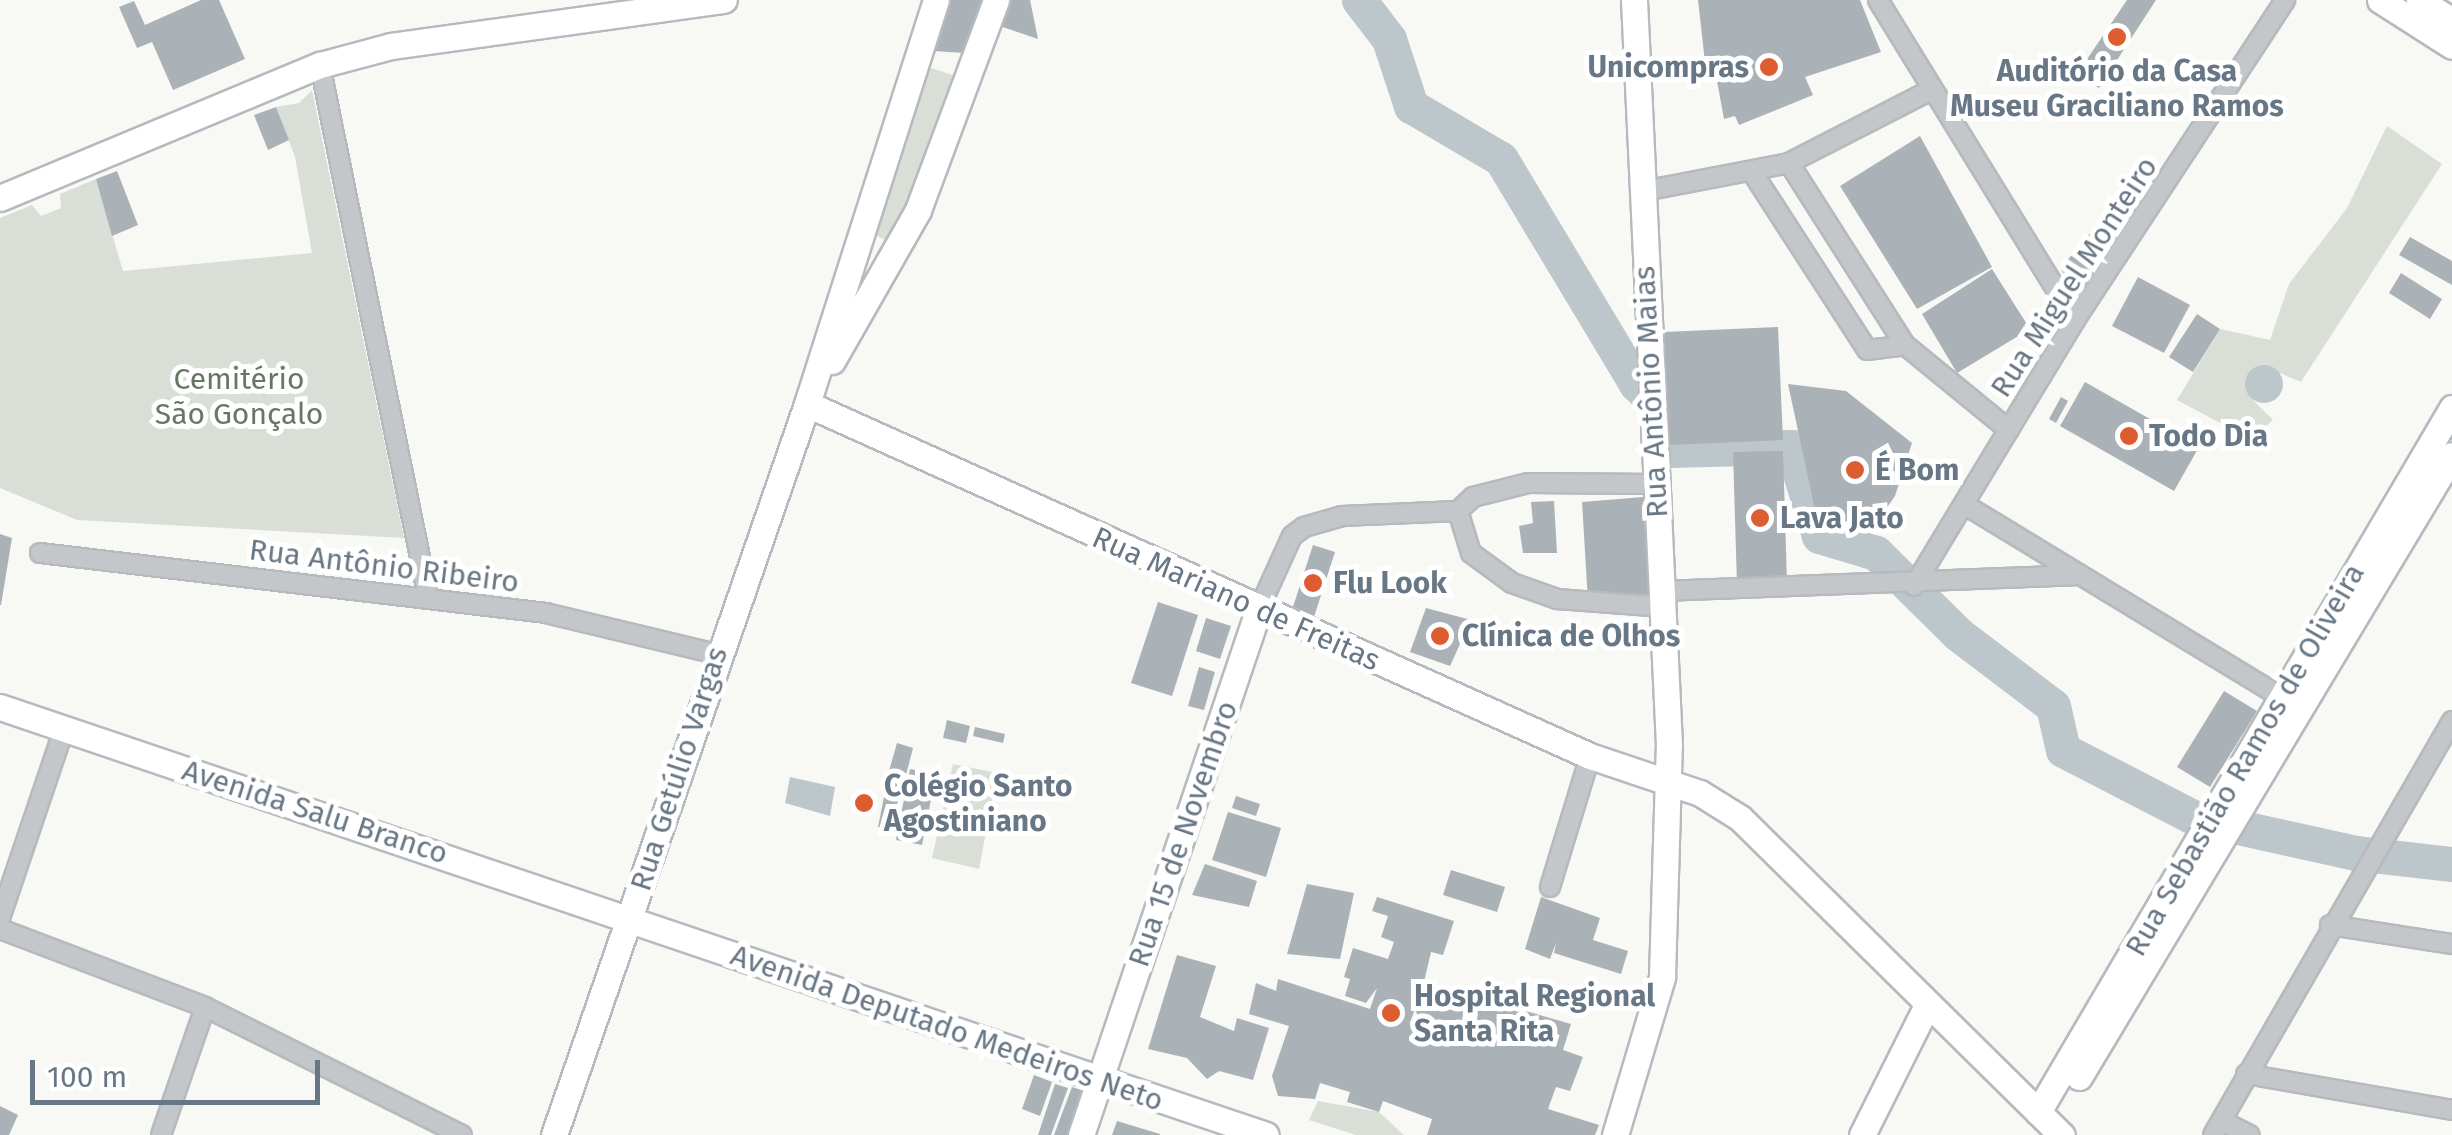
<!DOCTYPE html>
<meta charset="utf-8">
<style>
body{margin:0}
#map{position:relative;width:2452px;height:1135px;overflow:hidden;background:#f8f8f5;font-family:"Fira Sans",sans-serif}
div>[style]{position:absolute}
.green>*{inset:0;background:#d9dfd6}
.water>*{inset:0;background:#bdc7cb}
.round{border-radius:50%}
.river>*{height:35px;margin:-17.5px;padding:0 17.5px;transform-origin:17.5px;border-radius:17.5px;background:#bdc7cb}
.building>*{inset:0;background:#aab2b7}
.roads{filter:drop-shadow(2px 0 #b6babf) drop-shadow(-2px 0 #b6babf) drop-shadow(0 2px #b6babf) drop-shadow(0 -2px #b6babf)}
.street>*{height:18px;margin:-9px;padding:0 9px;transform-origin:9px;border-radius:9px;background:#c3c7ca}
.secondary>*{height:25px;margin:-12.5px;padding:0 12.5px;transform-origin:12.5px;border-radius:12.5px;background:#fff}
.dots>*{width:28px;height:28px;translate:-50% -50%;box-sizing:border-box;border:5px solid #fff;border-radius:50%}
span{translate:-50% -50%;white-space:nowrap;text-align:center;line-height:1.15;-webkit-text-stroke:10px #fff;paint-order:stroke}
.poi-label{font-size:30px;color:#687785;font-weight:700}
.right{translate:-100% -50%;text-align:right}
.left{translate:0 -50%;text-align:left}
.street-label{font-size:30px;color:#687785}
.park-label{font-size:30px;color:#667763}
.scale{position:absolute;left:30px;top:1060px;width:290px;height:45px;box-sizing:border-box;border:5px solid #687785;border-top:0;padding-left:12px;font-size:30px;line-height:35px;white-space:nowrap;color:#687785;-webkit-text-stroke:8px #fff;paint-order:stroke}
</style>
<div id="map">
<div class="green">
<div style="clip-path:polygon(928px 67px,962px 78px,893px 244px,875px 235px)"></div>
<div style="clip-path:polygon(312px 90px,404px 538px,77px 520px,0 488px,0 218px,32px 205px,41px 216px,61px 208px,60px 194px,96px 179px,123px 271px,312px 253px,295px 157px,276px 107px,299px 103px)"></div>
<div style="clip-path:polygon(2387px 126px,2442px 164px,2301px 382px,2261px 365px,2252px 399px,2273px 420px,2250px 439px,2177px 400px,2220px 329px,2270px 340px,2289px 284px,2347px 208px)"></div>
<div style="clip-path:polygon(953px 764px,997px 773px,979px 869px,932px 858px)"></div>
<div style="clip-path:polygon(1318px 1101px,1379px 1112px,1404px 1135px,1356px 1135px,1309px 1120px)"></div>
</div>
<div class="water">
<div class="round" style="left:2245px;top:365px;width:38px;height:38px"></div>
<div style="clip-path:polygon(790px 777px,835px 787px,830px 816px,785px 803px)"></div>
</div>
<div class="river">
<div style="left:1359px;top:0;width:49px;rotate:52.4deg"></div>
<div style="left:1389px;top:39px;width:71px;rotate:71.8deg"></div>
<div style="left:1411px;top:106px;width:104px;rotate:30.5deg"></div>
<div style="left:1501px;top:159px;width:262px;rotate:59deg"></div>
<div style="left:1636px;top:384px;width:33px;rotate:43deg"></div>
<div style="left:1660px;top:406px;width:45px;rotate:78.4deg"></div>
<div style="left:1669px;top:450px;width:123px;rotate:-1.4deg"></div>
<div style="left:1792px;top:447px;width:93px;rotate:73.1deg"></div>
<div style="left:1819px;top:536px;width:59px;rotate:16.6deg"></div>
<div style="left:1876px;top:553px;width:115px;rotate:44.6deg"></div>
<div style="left:1958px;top:634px;width:119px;rotate:37.2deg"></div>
<div style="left:2053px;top:706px;width:45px;rotate:77.2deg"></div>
<div style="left:2063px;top:750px;width:146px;rotate:27.3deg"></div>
<div style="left:2193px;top:817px;width:166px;rotate:12.5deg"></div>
<div style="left:2355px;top:853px;width:98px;rotate:6.5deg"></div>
</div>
<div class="building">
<div style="clip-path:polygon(201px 0,219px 0,245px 59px,173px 90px,152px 42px,137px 48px,119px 7px,134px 1px,145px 25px)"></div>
<div style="clip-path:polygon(951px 0,983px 0,964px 53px,934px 51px)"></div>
<div style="clip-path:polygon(1007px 0,1030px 0,1038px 39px,997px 25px)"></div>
<div style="clip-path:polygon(1698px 0,1860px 0,1881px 52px,1805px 77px,1813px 95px,1739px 125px,1735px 116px,1724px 119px,1717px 81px,1707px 80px)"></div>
<div style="clip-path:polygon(2127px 0,2156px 0,2099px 88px,2077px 74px)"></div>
<div style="clip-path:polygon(276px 107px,289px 140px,268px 150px,254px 115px)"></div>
<div style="clip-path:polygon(1920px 136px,1992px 267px,1917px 309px,1840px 186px)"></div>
<div style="clip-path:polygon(117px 171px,138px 225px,112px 236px,96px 179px)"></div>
<div style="clip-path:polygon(2116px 202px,2139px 221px,2084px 299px,2060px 269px)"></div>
<div style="clip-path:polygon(2410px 237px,2452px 261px,2452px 285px,2399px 255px)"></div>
<div style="clip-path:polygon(1992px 269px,2030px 329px,1957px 373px,1922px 314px)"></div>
<div style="clip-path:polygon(2401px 273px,2442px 299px,2430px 319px,2389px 293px)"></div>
<div style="clip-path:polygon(2138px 277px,2190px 305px,2164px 353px,2112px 326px)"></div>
<div style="clip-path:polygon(2197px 314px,2220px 329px,2193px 372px,2169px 357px)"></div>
<div style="clip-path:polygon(1778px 327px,1783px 440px,1669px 445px,1664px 332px)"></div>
<div style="clip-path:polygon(2085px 382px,2199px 447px,2174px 491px,2060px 426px)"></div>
<div style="clip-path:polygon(1788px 384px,1846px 391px,1912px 443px,1895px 496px,1876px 523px,1820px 533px)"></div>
<div style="clip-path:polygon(2061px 397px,2068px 401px,2056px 423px,2049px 419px)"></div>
<div style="clip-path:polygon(1783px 451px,1787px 583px,1737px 585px,1733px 452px)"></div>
<div style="clip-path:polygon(1643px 497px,1649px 597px,1588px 601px,1582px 502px)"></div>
<div style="clip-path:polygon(1554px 501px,1557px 553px,1523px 553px,1519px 526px,1533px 523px,1531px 502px)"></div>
<div style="clip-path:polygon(0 534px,12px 538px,1px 605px,0 605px)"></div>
<div style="clip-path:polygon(1313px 545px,1335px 552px,1313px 620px,1291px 613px)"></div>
<div style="clip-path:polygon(1158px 602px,1198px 615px,1172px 696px,1131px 683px)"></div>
<div style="clip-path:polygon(1426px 608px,1471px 620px,1450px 666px,1410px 652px)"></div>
<div style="clip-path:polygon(1206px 618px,1231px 626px,1220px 659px,1196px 651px)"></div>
<div style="clip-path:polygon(1199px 667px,1215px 672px,1204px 710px,1188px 706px)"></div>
<div style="clip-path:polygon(2224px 691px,2257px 711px,2210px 787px,2177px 767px)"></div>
<div style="clip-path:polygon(947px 720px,970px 726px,966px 743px,943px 738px)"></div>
<div style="clip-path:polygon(975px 727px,1005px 734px,1003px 743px,973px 736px)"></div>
<div style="clip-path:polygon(897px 743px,913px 748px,906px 775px,889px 771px)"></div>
<div style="clip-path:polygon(910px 769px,936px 774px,922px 845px,896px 840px)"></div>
<div style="clip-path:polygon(890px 775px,904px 777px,902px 796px,887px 794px)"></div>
<div style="clip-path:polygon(1236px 796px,1260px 804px,1256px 816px,1232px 808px)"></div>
<div style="clip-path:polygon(884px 797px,898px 800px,892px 830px,878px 827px)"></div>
<div style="clip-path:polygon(1228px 812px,1281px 828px,1266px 877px,1212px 860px)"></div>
<div style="clip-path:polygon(1205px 864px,1257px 881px,1249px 907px,1192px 895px)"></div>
<div style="clip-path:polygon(1451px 870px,1505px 887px,1497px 912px,1443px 895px)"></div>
<div style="clip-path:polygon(1307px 884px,1354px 893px,1340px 959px,1287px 954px)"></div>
<div style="clip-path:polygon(evenodd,1377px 897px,1454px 921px,1443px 955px,1431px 952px,1424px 982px,1571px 1024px,1563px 1050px,1583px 1057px,1570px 1091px,1556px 1087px,1548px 1109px,1599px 1125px,1595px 1135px,1427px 1135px,1432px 1119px,1383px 1101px,1379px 1112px,1347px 1102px,1350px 1092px,1320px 1083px,1315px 1099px,1278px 1096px,1272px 1076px,1289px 1026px,1249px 1014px,1256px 983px,1276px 991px,1278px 979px,1370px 1009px,1377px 988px,1366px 1003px,1345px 996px,1350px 979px,1344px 977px,1353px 948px,1388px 959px,1394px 942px,1381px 937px,1388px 916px,1372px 911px,1377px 897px,1415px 1009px,1419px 1019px,1482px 1040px,1480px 1046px,1410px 1023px,1415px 1009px)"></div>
<div style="clip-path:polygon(1541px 897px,1600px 918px,1593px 940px,1628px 951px,1621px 974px,1554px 953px,1556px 943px,1550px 959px,1525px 949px)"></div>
<div style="clip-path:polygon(1177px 955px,1216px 966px,1200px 1017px,1234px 1031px,1237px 1018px,1269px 1028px,1253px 1080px,1219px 1071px,1207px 1079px,1187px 1058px,1148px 1049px)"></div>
<div style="clip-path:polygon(1034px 1075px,1052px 1082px,1040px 1116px,1022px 1109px)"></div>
<div style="clip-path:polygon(1055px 1084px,1068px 1088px,1051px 1135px,1038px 1135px)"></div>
<div style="clip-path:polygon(1072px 1087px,1089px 1092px,1071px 1135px,1054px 1135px)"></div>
<div style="clip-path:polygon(0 1106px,18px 1115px,9px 1135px,0 1135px)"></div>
<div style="clip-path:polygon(1117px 1121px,1160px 1134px,1160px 1135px,1112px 1135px)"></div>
</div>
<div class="roads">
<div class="street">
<div style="left:1878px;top:0;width:376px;rotate:58.4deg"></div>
<div style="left:320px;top:65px;width:543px;rotate:78.52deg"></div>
<div style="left:1789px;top:163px;width:216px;rotate:57.5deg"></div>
<div style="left:1754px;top:175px;width:208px;rotate:57.1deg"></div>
<div style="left:1867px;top:350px;width:38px;rotate:-7deg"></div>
<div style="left:1905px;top:345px;width:134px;rotate:39.3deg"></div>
<div style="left:1644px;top:191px;width:148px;rotate:-10.9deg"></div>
<div style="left:1789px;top:163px;width:157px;rotate:-27.2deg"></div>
<div style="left:1967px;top:506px;width:379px;rotate:31.3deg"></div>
<div style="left:1458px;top:511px;width:44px;rotate:72.8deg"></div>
<div style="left:1471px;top:553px;width:51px;rotate:36.2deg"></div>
<div style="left:1512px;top:583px;width:48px;rotate:19.6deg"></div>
<div style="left:1557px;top:599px;width:108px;rotate:4.2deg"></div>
<div style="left:40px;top:553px;width:510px;rotate:6.76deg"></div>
<div style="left:546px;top:613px;width:176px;rotate:13.5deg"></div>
<div style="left:1914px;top:586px;width:311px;rotate:-58.8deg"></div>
<div style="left:2075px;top:320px;width:383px;rotate:-56.7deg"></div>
<div style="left:1664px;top:591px;width:409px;rotate:-2.2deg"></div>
<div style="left:1258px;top:611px;width:82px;rotate:-65.6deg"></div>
<div style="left:1292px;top:536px;width:15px;rotate:-37deg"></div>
<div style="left:1304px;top:527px;width:40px;rotate:-16deg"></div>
<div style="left:1342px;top:516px;width:116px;rotate:-2.5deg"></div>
<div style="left:1458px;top:511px;width:21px;rotate:-43deg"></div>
<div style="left:1473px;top:497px;width:57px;rotate:-14.3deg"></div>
<div style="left:1528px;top:483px;width:128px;rotate:0.4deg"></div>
<div style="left:1550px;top:887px;width:137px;rotate:-73deg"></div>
<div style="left:0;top:918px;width:200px;rotate:-71.3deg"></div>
<div style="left:2330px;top:925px;width:123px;rotate:8.9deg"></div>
<div style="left:0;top:929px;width:219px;rotate:20.8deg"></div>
<div style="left:205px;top:1007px;width:287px;rotate:26.5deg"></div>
<div style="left:2246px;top:1074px;width:209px;rotate:9.9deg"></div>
<div style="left:2222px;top:1121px;width:31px;rotate:27deg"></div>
<div style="left:161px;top:1135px;width:135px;rotate:-71deg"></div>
<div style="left:2213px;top:1135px;width:478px;rotate:-60deg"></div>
</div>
<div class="secondary">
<div style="left:2380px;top:0;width:85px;rotate:32.6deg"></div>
<div style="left:2419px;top:0;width:39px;rotate:32deg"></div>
<div style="left:0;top:198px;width:347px;rotate:-22.6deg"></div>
<div style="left:320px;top:65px;width:73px;rotate:-15deg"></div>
<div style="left:391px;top:46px;width:336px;rotate:-7.9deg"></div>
<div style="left:832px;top:361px;width:174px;rotate:-60.3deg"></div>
<div style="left:918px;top:210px;width:224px;rotate:-69.6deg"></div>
<div style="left:807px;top:404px;width:858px;rotate:24.21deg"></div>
<div style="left:1590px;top:756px;width:116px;rotate:18.6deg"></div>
<div style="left:1700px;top:793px;width:47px;rotate:32deg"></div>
<div style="left:1740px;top:818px;width:452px;rotate:44.6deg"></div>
<div style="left:0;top:707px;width:1336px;rotate:18.68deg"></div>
<div style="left:2079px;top:1077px;width:725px;rotate:-59.05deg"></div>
<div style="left:2038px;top:1112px;width:817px;rotate:-59.54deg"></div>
<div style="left:554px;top:1135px;width:774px;rotate:-70.91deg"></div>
<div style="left:807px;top:404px;width:424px;rotate:-72.3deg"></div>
<div style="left:1081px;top:1135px;width:553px;rotate:-71.34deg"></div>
<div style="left:1615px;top:1135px;width:165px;rotate:-73.4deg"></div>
<div style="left:1662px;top:977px;width:232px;rotate:-88.3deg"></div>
<div style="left:1669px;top:745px;width:746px;rotate:-92.69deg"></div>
<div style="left:1862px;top:1135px;width:141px;rotate:-63.4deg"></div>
</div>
</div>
<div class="dots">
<div style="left:2117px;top:37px;background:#dd5d30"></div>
<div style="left:1769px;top:67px;background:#dd5d30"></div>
<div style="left:2129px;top:436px;background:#dd5d30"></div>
<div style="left:1855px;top:470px;background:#dd5d30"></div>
<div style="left:1760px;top:518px;background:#dd5d30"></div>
<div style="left:1313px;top:583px;background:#dd5d30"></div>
<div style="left:1440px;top:636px;background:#dd5d30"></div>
<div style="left:864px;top:803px;background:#dd5d30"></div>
<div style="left:1391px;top:1013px;background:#dd5d30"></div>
</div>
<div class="poi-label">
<span class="right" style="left:1749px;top:67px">Unicompras</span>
<span style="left:2117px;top:88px">Auditório da Casa<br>Museu Graciliano Ramos</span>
<span class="left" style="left:2149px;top:436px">Todo Dia</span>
<span class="left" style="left:1875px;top:470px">É Bom</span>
<span class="left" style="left:1780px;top:518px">Lava Jato</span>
<span class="left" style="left:1333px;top:583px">Flu Look</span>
<span class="left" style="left:1462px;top:636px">Clínica de Olhos</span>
<span class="left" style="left:884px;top:803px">Colégio Santo<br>Agostiniano</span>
<span class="left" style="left:1414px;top:1013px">Hospital Regional<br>Santa Rita</span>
</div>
<div class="street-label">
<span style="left:2074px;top:277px;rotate:-57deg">Rua Miguel Monteiro</span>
<span style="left:1651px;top:392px;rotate:-93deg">Rua Antônio Maias</span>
<span style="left:384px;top:566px;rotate:7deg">Rua Antônio Ribeiro</span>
<span style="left:1236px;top:599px;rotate:24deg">Rua Mariano de Freitas</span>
<span style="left:2245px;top:760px;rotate:-60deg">Rua Sebastião Ramos de Oliveira</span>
<span style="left:679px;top:769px;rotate:-72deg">Rua Getúlio Vargas</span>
<span style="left:315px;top:812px;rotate:18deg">Avenida Salu Branco</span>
<span style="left:1183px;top:834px;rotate:-71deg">Rua 15 de Novembro</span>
<span style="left:947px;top:1028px;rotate:19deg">Avenida Deputado Medeiros Neto</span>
</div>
<div class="park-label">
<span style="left:239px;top:396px">Cemitério<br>São Gonçalo</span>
</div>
<div class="scale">100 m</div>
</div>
